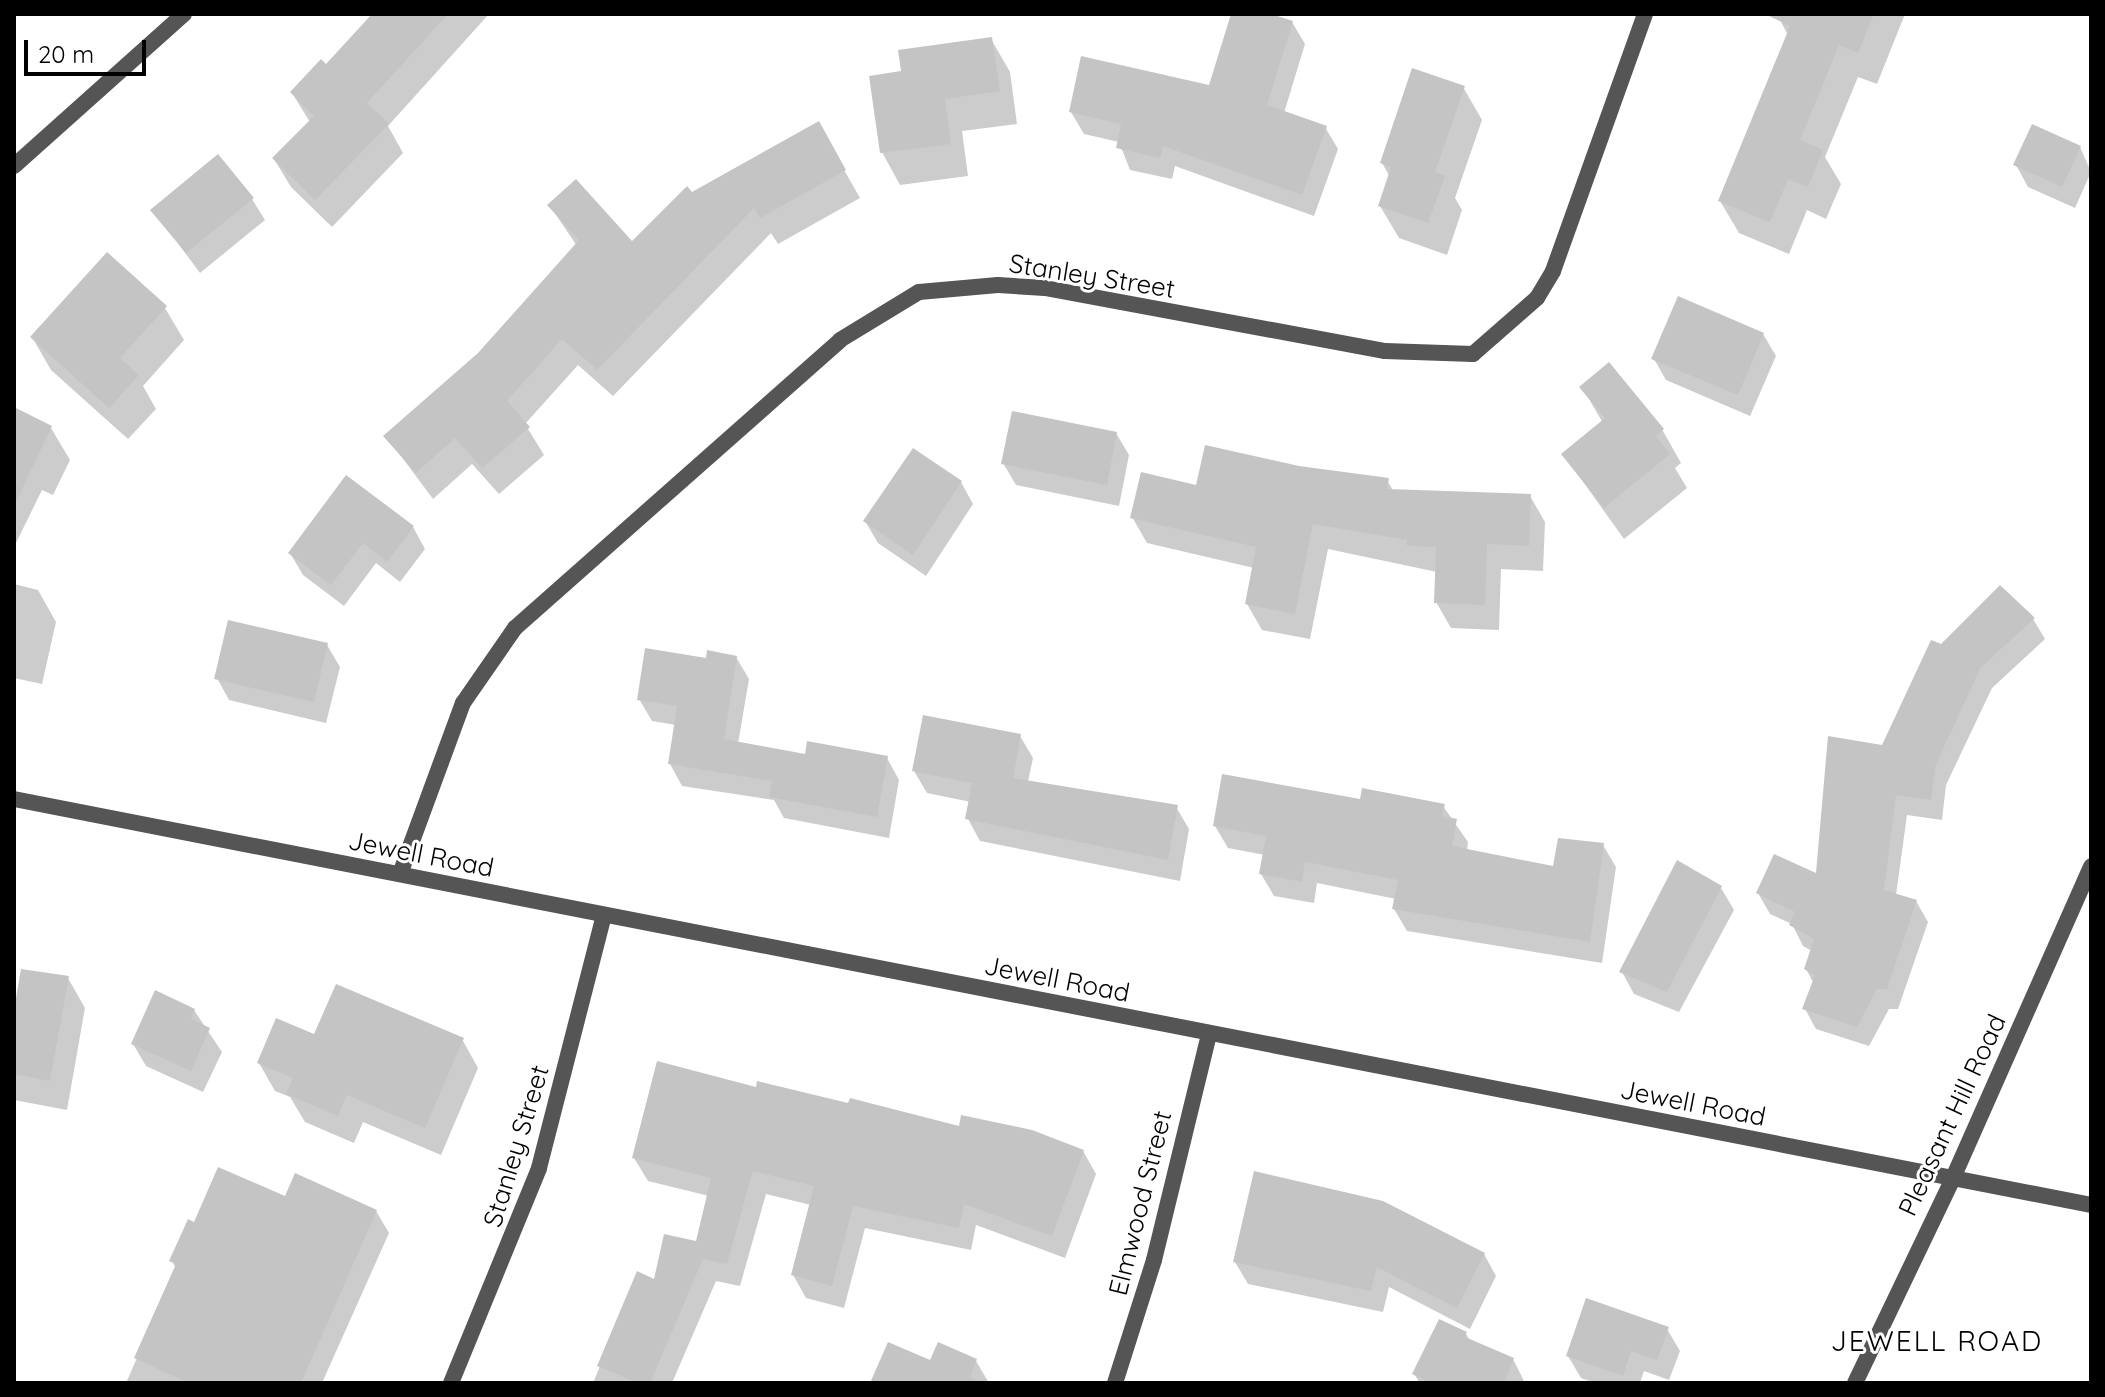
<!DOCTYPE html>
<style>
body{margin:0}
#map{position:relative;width:2105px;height:1397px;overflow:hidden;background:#fff;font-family:Quicksand,sans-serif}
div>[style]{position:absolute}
.shadow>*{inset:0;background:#0003}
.building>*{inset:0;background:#c4c4c4}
.minor>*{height:16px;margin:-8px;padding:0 8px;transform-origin:8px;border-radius:8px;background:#555}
.tertiary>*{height:16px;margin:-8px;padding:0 8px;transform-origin:8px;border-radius:8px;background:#555}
span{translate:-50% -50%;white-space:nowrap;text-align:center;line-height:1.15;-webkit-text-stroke:6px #fff;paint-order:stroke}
.street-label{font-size:26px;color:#000}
.neighbourhood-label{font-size:28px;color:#000;letter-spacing:2px}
.frame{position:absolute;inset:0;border:16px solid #000;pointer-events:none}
.scale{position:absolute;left:24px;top:40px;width:122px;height:36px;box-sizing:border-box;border:4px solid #000;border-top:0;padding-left:10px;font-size:24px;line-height:28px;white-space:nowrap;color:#000;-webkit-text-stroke:6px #fff;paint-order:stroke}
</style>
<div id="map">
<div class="shadow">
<div style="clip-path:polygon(374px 14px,489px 14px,388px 126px,403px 153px,332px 227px,291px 187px,274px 159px,310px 122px,292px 93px,326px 67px)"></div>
<div style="clip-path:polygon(1233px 14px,1264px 14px,1292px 22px,1305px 44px,1284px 113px,1325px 127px,1338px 149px,1314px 216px,1175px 166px,1172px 179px,1130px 170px,1119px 142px,1084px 134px,1071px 112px,1211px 87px)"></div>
<div style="clip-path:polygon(1782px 14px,1905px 14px,1877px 84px,1858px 77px,1825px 157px,1841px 184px,1826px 219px,1807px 210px,1789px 254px,1739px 233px,1720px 201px,1788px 35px,1780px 20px)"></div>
<div style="clip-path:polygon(991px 39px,1010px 72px,1017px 124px,962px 131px,968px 176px,900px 185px,882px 152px,903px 73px)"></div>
<div style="clip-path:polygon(1463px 87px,1482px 120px,1455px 198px,1462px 210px,1447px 255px,1399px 238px,1380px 206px,1390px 177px,1382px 163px)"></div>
<div style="clip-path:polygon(818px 124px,860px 198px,778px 244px,771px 233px,613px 396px,578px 365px,525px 424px,544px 455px,499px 494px,472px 464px,433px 499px,386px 436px,479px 355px,577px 246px,550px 206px,632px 244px,692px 194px)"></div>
<div style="clip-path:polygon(2080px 147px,2091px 172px,2075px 208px,2028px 187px,2016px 165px)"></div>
<div style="clip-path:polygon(252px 199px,265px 220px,200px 273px,153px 210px)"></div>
<div style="clip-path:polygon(165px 308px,184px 340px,143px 386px,156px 409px,128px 439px,51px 370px,32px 337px)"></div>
<div style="clip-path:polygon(1763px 334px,1776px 356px,1750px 416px,1666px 380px,1654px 359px)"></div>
<div style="clip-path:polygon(1609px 365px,1663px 431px,1681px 463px,1675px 468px,1687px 488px,1624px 539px,1564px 455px,1603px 423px,1582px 387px)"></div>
<div style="clip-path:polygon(14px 410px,51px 428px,70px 460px,53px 495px,42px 490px,14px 547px)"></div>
<div style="clip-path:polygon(1116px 433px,1129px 455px,1119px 506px,1016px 485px,1003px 463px)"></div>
<div style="clip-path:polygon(1299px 468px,1387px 480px,1394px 492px,1530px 496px,1545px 522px,1543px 571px,1501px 569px,1499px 630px,1451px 628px,1436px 602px,1437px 572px,1328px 549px,1310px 639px,1262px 630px,1247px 604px,1254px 568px,1147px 543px,1132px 517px,1197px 487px)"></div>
<div style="clip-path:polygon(961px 482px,973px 504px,926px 576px,878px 543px,865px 521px)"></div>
<div style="clip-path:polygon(413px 527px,425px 549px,400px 582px,376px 563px,344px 606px,303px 575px,290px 553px)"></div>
<div style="clip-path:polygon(14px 584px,38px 590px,56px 622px,42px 684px,14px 678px)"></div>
<div style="clip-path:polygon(2033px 619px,2045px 639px,1992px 688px,1946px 785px,1942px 820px,1907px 815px,1896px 895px,1916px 901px,1928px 922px,1898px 1009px,1889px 1009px,1869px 1046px,1816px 1029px,1805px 1009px,1814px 984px,1806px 969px,1812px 951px,1803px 946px,1792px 924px,1770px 914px,1758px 893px,1818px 876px,1941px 646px)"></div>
<div style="clip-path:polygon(327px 645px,340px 667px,326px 723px,229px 700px,217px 678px)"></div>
<div style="clip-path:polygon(736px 657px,749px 679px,738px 744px,806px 756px,887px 758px,899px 780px,889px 838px,784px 818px,774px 800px,682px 786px,670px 764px,676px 725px,652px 721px,639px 699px,707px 661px)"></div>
<div style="clip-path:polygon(1020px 736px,1033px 758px,1028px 782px,1176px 807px,1189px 829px,1180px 881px,980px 841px,968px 819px,971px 802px,927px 793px,914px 771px)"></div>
<div style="clip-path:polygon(1361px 801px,1443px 806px,1468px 842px,1467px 851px,1555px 868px,1603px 845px,1616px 867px,1602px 963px,1407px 931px,1394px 909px,1396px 899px,1317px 883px,1314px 903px,1274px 896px,1261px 874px,1265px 855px,1228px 848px,1215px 826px)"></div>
<div style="clip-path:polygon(1721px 888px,1734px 910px,1679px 1012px,1634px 994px,1622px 972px)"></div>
<div style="clip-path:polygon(68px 978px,85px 1008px,67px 1110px,14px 1100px,14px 1011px)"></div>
<div style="clip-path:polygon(194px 1010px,222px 1052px,203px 1092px,146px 1066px,133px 1044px)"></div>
<div style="clip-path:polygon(315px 1036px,462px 1039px,478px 1068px,441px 1155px,363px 1122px,354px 1143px,305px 1122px,290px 1097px,275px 1091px,259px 1063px)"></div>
<div style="clip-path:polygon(757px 1089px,1083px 1151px,1096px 1174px,1065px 1258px,976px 1225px,971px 1250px,865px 1228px,844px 1308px,806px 1298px,793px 1275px,811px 1205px,766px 1194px,740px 1286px,716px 1281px,672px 1383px,593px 1383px,638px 1274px,655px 1281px,698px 1244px,709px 1196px,648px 1181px,634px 1158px)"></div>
<div style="clip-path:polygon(286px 1199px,376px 1211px,389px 1233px,322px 1383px,126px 1383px,176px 1269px,172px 1261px,195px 1225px)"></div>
<div style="clip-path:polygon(1484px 1254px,1496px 1276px,1470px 1329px,1389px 1287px,1383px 1312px,1248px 1284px,1235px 1262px)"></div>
<div style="clip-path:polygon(1667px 1329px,1680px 1351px,1669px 1380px,1644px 1371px,1640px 1383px,1595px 1383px,1581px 1378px,1568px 1356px)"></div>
<div style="clip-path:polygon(1466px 1334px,1471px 1342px,1513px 1359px,1525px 1383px,1420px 1383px,1414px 1374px)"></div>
<div style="clip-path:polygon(976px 1361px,989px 1383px,873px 1383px,931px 1363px)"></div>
</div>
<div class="building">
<div style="clip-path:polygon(372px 14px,448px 14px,367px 103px,389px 124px,315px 200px,272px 158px,314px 116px,290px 92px,321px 59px,326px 64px)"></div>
<div style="clip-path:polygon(1231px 14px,1271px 14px,1293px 21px,1267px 105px,1327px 126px,1302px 195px,1163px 146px,1160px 158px,1116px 148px,1121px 124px,1069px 112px,1081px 56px,1209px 85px)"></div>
<div style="clip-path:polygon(1765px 14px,1874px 14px,1858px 53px,1839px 45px,1800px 140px,1823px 150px,1808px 187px,1788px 179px,1770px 222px,1718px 201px,1790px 26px)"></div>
<div style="clip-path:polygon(992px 37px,1000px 91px,945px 99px,951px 144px,880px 153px,869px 76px,901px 71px,898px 50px)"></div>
<div style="clip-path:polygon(1412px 68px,1465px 86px,1435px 172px,1445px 176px,1428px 223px,1378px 206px,1391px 167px,1380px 163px)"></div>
<div style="clip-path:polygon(819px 121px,846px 170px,760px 218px,754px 208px,597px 370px,562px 339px,507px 401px,530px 427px,482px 468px,455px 438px,416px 473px,383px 436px,478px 353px,579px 240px,547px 205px,576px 179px,632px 241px,687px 186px,692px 192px)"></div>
<div style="clip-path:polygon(2032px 124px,2081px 146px,2062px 187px,2013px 165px)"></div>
<div style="clip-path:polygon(218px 154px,254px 198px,186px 253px,150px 210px)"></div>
<div style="clip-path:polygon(107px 252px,167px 306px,120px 358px,139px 375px,109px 408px,30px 337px)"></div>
<div style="clip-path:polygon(1678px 296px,1764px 333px,1738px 395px,1651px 359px)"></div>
<div style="clip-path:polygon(1609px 362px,1664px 429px,1656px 436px,1670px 454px,1604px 508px,1561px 454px,1605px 418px,1579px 387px)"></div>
<div style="clip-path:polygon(14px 407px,52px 426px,14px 506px)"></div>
<div style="clip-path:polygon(1012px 411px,1117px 432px,1107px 485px,1001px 464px)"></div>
<div style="clip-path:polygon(1205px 445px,1299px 466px,1389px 478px,1387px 489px,1531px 494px,1529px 546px,1487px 544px,1485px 605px,1434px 603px,1436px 547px,1407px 546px,1407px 540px,1313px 524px,1295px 614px,1245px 604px,1256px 547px,1130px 518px,1141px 472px,1196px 485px)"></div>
<div style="clip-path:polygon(913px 448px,962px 481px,913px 555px,863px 521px)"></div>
<div style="clip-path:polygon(346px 475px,414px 526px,387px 562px,363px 543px,331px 585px,288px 553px)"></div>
<div style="clip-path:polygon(2000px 585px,2035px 618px,1981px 667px,1936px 764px,1931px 800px,1896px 795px,1884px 890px,1917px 900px,1887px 989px,1877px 989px,1857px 1027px,1802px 1009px,1815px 975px,1804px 969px,1814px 939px,1789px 925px,1795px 912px,1756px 893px,1774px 854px,1816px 873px,1828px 736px,1882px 745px,1931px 640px,1941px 644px)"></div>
<div style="clip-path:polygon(228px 620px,328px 643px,314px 702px,214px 679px)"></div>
<div style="clip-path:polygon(645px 648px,706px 658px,707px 650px,737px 656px,724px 739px,805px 754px,807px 741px,888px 756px,877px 817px,769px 797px,772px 781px,668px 764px,677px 706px,637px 700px)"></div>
<div style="clip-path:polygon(923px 715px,1021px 734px,1013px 778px,1178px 805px,1168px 860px,965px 819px,972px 783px,912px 771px)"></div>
<div style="clip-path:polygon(1222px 774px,1360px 799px,1362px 788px,1445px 804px,1442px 816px,1457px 819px,1452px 846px,1553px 866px,1558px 838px,1604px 843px,1590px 942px,1392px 909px,1398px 880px,1305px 862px,1302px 882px,1259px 874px,1266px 836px,1213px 826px)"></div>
<div style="clip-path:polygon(1677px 860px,1722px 886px,1667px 992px,1619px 972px)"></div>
<div style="clip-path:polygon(21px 969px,69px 976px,50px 1081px,14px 1074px,14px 1010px)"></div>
<div style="clip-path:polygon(336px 984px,464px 1038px,425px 1128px,347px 1095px,338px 1116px,286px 1094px,293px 1078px,257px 1063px,276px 1018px,314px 1034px)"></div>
<div style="clip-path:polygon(155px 990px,195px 1009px,191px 1019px,210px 1028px,191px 1071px,131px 1044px)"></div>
<div style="clip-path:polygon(657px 1061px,756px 1087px,757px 1081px,848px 1103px,850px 1098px,959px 1126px,961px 1115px,1032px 1130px,1084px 1150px,1052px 1236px,964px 1204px,959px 1228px,853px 1206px,832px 1286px,791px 1275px,814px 1186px,753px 1171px,727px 1264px,703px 1259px,650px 1383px,638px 1383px,597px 1366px,637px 1271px,654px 1279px,664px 1234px,696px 1241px,711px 1178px,632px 1158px)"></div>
<div style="clip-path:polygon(218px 1167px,285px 1196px,295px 1173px,377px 1210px,301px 1383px,189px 1383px,134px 1358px,176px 1264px,169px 1261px,188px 1219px,194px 1222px)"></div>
<div style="clip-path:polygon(1254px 1171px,1383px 1201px,1485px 1253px,1457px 1308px,1377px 1267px,1371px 1291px,1233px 1262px)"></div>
<div style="clip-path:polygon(1586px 1298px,1669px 1327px,1657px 1360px,1631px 1351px,1623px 1376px,1566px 1356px)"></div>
<div style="clip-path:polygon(1439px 1319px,1467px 1332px,1465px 1337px,1514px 1358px,1504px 1383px,1431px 1383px,1412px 1374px)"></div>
<div style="clip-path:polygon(888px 1342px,930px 1360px,938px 1342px,977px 1359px,970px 1377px,983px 1383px,870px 1383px)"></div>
</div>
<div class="minor">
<div style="left:14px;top:166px;width:228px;rotate:-41.8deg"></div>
<div style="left:400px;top:874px;width:182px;rotate:-69.8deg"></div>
<div style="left:463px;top:703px;width:91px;rotate:-55.3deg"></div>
<div style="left:515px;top:628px;width:434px;rotate:-41.5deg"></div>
<div style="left:840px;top:340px;width:92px;rotate:-31.3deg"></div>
<div style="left:919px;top:292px;width:79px;rotate:-5.1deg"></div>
<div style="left:998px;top:285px;width:47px;rotate:3.7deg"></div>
<div style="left:1045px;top:288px;width:346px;rotate:10.5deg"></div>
<div style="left:1385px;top:351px;width:88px;rotate:2deg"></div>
<div style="left:1473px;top:354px;width:85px;rotate:-41.2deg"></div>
<div style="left:1537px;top:298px;width:31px;rotate:-59deg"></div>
<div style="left:1553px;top:271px;width:273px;rotate:-70.3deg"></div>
<div style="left:451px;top:1383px;width:232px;rotate:-67.7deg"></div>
<div style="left:539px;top:1168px;width:261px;rotate:-75.6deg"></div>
<div style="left:1115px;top:1383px;width:129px;rotate:-72.4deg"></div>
<div style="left:1154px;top:1260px;width:233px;rotate:-76.3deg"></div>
<div style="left:1855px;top:1383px;width:227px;rotate:-64.4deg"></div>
<div style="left:1953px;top:1178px;width:341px;rotate:-66.1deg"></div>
</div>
<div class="tertiary">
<div style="left:14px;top:799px;width:2116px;rotate:11.06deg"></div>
</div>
<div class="street-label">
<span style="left:1092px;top:276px;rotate:9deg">Stanley Street</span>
<span style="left:421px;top:854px;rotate:11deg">Jewell Road</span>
<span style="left:1057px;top:979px;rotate:11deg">Jewell Road</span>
<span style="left:1693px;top:1103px;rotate:11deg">Jewell Road</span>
<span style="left:1952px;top:1115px;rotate:-65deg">Pleasant Hill Road</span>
<span style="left:516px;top:1146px;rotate:-73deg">Stanley Street</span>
<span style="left:1140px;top:1203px;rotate:-76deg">Elmwood Street</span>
</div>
<div class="neighbourhood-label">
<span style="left:1937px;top:1341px">JEWELL ROAD</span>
</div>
<div class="frame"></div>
<div class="scale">20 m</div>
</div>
